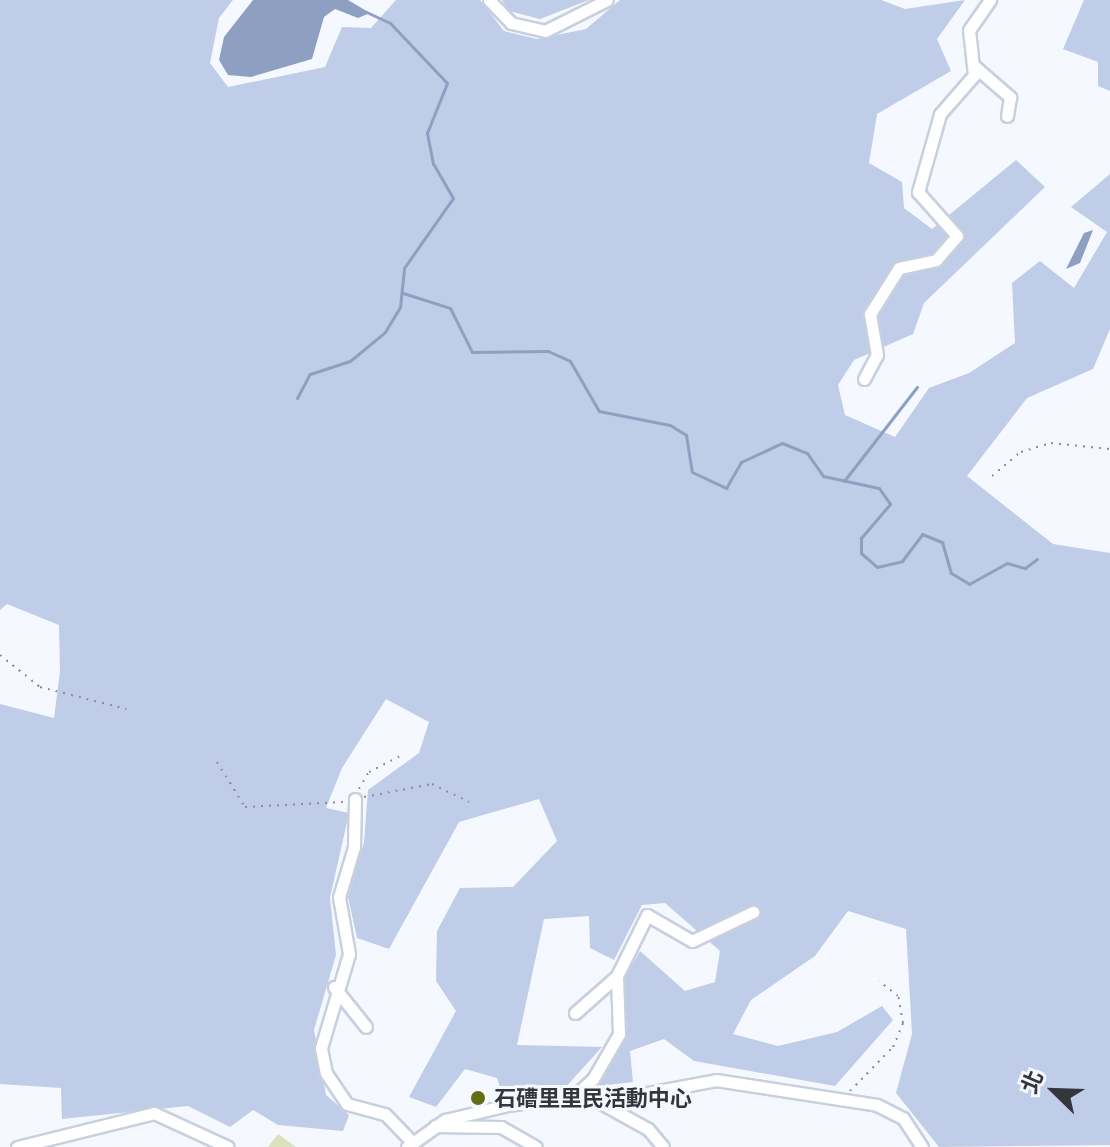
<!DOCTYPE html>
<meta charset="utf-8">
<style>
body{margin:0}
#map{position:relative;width:1110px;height:1147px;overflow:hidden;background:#f5f8fe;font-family:Lato,"Noto Sans TC",sans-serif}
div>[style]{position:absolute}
.green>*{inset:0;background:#bfcde8}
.water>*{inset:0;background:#8ea0c1}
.stream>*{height:3px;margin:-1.5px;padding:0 1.5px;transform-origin:1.5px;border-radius:1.5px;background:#8ea0c1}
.building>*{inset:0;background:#dbe2bb}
.path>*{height:2px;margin-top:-1px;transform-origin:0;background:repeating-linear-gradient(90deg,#8b8e93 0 2px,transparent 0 8px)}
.roads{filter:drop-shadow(2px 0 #c8d0de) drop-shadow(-2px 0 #c8d0de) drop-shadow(0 2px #c8d0de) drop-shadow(0 -2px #c8d0de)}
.minor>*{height:11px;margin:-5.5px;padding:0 5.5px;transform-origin:5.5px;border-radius:5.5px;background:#fff}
.dots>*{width:22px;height:22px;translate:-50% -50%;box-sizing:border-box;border:4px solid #f5f8fe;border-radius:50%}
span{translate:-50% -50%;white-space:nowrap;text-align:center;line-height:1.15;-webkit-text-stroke:6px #f5f8fe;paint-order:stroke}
.poi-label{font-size:22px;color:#33363b;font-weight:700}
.left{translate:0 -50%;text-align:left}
.north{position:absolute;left:1014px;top:1051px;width:80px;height:80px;-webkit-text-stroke:6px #f5f8fe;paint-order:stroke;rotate:293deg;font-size:22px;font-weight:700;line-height:32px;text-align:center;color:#33363b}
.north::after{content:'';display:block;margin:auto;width:28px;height:36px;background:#33363b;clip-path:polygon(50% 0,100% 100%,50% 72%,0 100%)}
</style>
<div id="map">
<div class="green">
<div style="clip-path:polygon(0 0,233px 0,219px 18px,210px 63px,228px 87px,325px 67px,342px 27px,371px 28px,396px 0,480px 0,504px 31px,537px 39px,586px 29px,620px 0,881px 0,905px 9px,965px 0,937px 39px,951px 71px,877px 114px,869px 163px,902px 182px,904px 208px,932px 229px,1016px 160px,1045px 187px,924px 303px,913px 334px,854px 360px,838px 385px,845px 415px,895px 437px,929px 388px,969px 373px,1015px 343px,1012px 283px,1040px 261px,1074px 288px,1107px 232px,1071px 207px,1110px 174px,1110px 329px,1093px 369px,1027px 398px,967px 476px,1053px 544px,1110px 553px,1110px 1145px,939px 1147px,896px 1093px,912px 1034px,906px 929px,848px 911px,815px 956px,751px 1000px,733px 1034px,778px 1046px,837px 1032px,882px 1006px,893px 1020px,835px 1086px,694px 1061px,664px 1039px,630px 1051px,633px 1082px,599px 1086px,624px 1041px,625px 978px,640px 951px,685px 991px,715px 982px,720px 951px,665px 903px,642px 905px,614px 960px,590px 948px,589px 916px,544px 919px,517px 1045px,602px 1047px,563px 1090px,503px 1096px,497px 1078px,465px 1069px,436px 1107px,409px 1097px,456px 1011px,436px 981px,437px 931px,460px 888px,513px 887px,557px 841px,539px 799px,459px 822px,389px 949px,357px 938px,348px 897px,364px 842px,368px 790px,419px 753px,429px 722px,386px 699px,342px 768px,326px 808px,349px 813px,330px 898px,336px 955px,314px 1030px,326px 1095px,349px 1115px,343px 1131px,278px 1125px,253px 1110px,230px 1127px,188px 1106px,62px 1119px,61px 1088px,0 1084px,0 704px,54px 718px,60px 671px,59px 625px,7px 604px,0 610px)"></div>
<div style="clip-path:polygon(502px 0,589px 0,540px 19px,509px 11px)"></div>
<div style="clip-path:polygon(1084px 0,1110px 0,1110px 91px,1098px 86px,1098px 62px,1063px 49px)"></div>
</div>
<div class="water">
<div style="clip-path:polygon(253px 0,348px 0,370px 13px,358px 18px,335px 9px,324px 17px,312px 59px,251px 77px,228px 75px,219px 60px,224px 37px)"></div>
<div style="clip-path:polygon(1093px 230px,1080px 263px,1066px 269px,1084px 233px)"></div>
</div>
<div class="stream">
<div style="left:403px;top:293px;width:49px;rotate:17.7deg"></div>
<div style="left:450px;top:308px;width:49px;rotate:63.4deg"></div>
<div style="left:472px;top:352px;width:76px;rotate:-0.8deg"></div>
<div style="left:548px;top:351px;width:24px;rotate:24deg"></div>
<div style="left:570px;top:361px;width:58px;rotate:59.9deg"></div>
<div style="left:599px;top:411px;width:72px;rotate:11.2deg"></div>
<div style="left:670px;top:425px;width:19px;rotate:32deg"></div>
<div style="left:686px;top:435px;width:37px;rotate:81deg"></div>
<div style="left:692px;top:472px;width:38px;rotate:25deg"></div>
<div style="left:726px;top:488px;width:30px;rotate:-60deg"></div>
<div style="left:741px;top:462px;width:45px;rotate:-24.9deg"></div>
<div style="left:782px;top:443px;width:27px;rotate:22deg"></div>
<div style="left:807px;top:453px;width:28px;rotate:55deg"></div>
<div style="left:823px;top:476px;width:57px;rotate:12.1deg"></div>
<div style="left:879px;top:488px;width:19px;rotate:55deg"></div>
<div style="left:890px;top:504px;width:45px;rotate:130.5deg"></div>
<div style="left:861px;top:538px;width:15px;rotate:90deg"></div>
<div style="left:861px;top:553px;width:21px;rotate:41deg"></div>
<div style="left:877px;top:567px;width:26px;rotate:-13deg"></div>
<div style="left:902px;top:561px;width:34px;rotate:-53deg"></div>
<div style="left:922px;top:534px;width:22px;rotate:22deg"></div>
<div style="left:942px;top:542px;width:32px;rotate:74deg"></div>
<div style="left:951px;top:573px;width:21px;rotate:31deg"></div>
<div style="left:969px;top:584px;width:43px;rotate:-28.9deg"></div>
<div style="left:1007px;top:563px;width:19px;rotate:16deg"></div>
<div style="left:1025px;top:568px;width:15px;rotate:-37deg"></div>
<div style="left:297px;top:398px;width:27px;rotate:-62deg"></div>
<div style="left:310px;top:374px;width:42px;rotate:-18deg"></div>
<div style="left:350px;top:361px;width:45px;rotate:-39.6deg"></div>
<div style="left:385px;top:332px;width:29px;rotate:-59deg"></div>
<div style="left:400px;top:307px;width:39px;rotate:-84deg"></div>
<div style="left:404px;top:268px;width:85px;rotate:-55deg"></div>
<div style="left:453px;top:198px;width:39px;rotate:-120deg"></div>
<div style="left:433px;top:164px;width:32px;rotate:-101deg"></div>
<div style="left:427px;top:133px;width:54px;rotate:-68.2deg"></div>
<div style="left:447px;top:83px;width:83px;rotate:-133.5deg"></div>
<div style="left:390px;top:23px;width:26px;rotate:-155deg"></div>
<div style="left:844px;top:481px;width:119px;rotate:-52.2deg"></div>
</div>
<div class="building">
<div style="clip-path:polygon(471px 1093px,485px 1093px,485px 1102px,471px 1104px)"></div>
<div style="clip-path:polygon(278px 1134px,296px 1147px,268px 1147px)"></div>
</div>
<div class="path">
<div style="left:992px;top:476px;width:38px;rotate:-40deg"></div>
<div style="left:1021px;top:452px;width:31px;rotate:-17deg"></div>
<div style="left:1051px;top:443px;width:59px;rotate:5.8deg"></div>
<div style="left:0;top:655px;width:51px;rotate:38.7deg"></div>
<div style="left:40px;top:687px;width:89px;rotate:14.3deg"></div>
<div style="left:217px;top:762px;width:53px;rotate:58.1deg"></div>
<div style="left:245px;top:807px;width:98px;rotate:-2.9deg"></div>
<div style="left:359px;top:789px;width:20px;rotate:-60deg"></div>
<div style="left:369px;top:772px;width:35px;rotate:-27deg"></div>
<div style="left:364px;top:797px;width:69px;rotate:-10.8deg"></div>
<div style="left:432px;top:784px;width:41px;rotate:25.9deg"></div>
<div style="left:850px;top:1091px;width:62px;rotate:-45.7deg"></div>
<div style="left:893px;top:1047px;width:26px;rotate:-67deg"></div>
<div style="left:903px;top:1023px;width:27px;rotate:-100deg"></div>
<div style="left:898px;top:996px;width:24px;rotate:-142deg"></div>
</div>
<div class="roads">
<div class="minor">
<div style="left:489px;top:0;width:32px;rotate:46deg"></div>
<div style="left:511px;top:23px;width:35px;rotate:13deg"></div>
<div style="left:545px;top:31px;width:69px;rotate:-26.6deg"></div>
<div style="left:974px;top:66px;width:48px;rotate:40.7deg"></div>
<div style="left:1010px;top:97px;width:19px;rotate:99deg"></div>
<div style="left:864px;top:379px;width:27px;rotate:-62deg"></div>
<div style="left:877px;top:355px;width:42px;rotate:-99.7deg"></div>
<div style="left:870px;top:314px;width:54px;rotate:-57.8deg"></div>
<div style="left:899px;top:268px;width:38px;rotate:-12deg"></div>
<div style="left:936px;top:260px;width:32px;rotate:-49deg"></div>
<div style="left:957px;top:236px;width:59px;rotate:-131.6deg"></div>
<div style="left:918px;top:192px;width:81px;rotate:-74.2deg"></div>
<div style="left:940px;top:114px;width:52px;rotate:-48.9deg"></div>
<div style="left:974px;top:75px;width:45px;rotate:-96.3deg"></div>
<div style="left:969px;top:30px;width:37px;rotate:-55deg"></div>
<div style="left:355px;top:799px;width:48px;rotate:91.2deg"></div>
<div style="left:354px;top:847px;width:52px;rotate:106.7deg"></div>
<div style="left:339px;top:897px;width:58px;rotate:80deg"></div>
<div style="left:349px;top:954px;width:98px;rotate:106.6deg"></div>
<div style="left:321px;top:1048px;width:25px;rotate:79deg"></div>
<div style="left:326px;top:1073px;width:37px;rotate:56deg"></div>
<div style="left:347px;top:1104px;width:39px;rotate:15deg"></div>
<div style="left:385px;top:1114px;width:39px;rotate:46deg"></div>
<div style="left:334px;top:987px;width:51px;rotate:51.3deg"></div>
<div style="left:575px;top:1013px;width:56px;rotate:-41.4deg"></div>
<div style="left:617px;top:976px;width:68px;rotate:-63.8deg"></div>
<div style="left:647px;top:915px;width:52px;rotate:30deg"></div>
<div style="left:692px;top:941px;width:68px;rotate:-25.4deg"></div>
<div style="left:574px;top:1096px;width:25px;rotate:-42deg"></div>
<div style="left:593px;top:1079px;width:52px;rotate:-60deg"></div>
<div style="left:619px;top:1034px;width:58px;rotate:-92deg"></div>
<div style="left:599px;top:1102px;width:56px;rotate:28.9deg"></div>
<div style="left:648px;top:1129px;width:23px;rotate:50deg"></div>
<div style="left:435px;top:1126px;width:66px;rotate:0.9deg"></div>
<div style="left:501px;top:1127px;width:40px;rotate:29.7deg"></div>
<div style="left:17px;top:1147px;width:141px;rotate:-13.9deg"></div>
<div style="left:154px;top:1113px;width:81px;rotate:24.7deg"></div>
<div style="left:407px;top:1147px;width:47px;rotate:-35.4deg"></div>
<div style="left:445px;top:1120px;width:65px;rotate:-13.4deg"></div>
<div style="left:508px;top:1105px;width:67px;rotate:-7.8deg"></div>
<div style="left:574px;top:1096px;width:26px;rotate:13deg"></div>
<div style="left:599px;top:1102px;width:119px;rotate:-10.6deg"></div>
<div style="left:716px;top:1080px;width:163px;rotate:8.8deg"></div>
<div style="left:877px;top:1105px;width:29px;rotate:27deg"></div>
<div style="left:903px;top:1118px;width:35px;rotate:57deg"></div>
</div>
</div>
<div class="dots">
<div style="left:478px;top:1098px;background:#636d14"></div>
</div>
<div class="poi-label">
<span class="left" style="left:494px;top:1098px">石𥕢里里民活動中心</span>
</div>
<div class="north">北</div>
</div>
